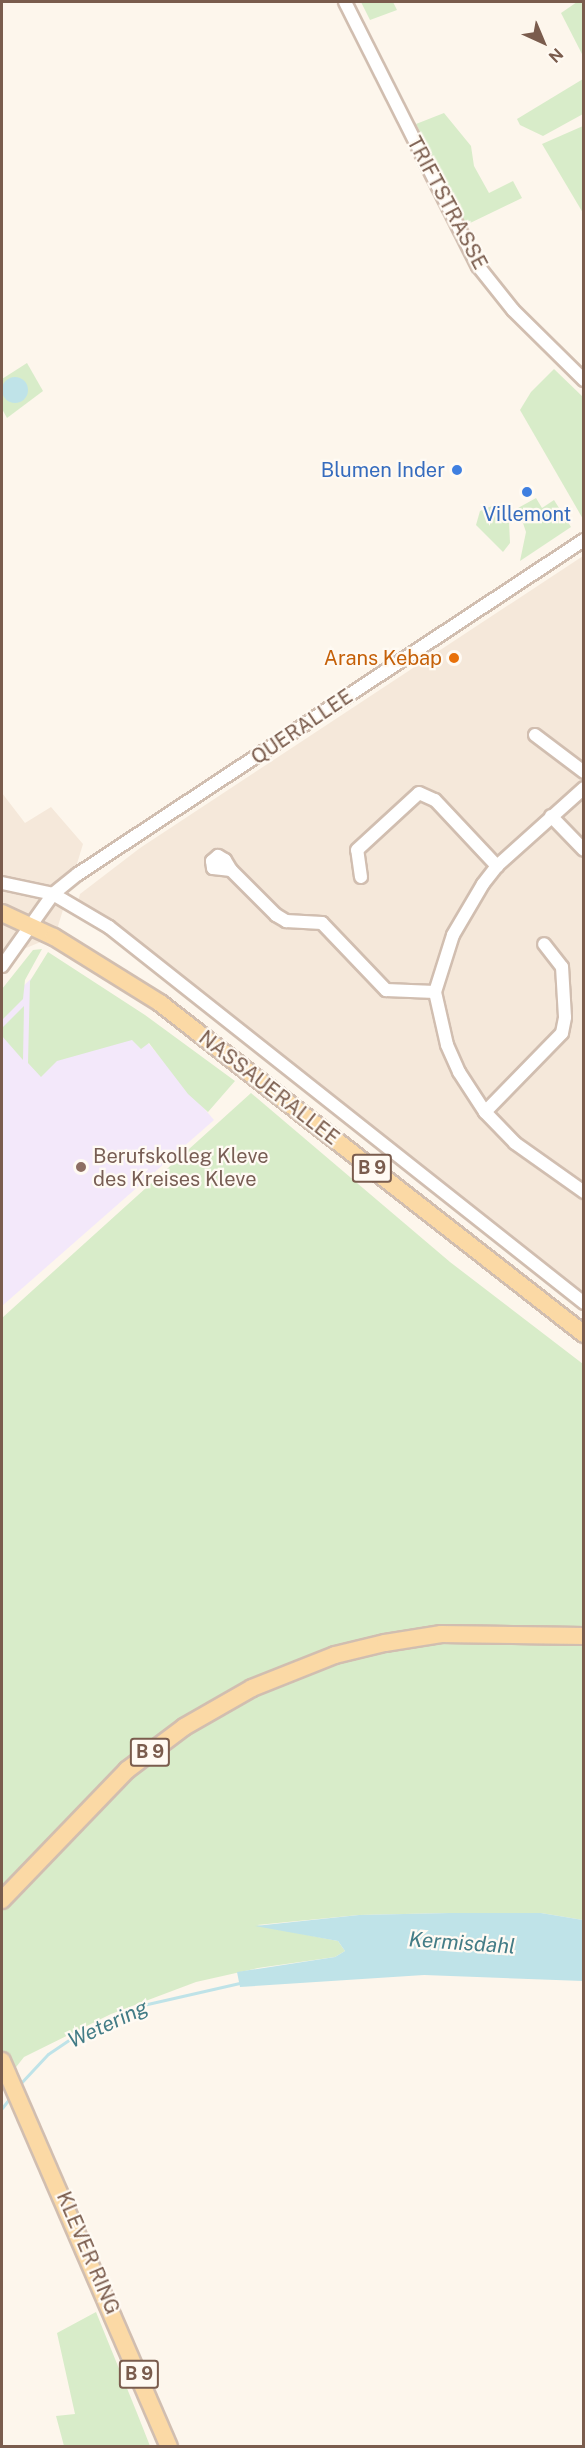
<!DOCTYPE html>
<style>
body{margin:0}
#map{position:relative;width:585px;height:2448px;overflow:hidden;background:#fdf6ec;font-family:"Public Sans",sans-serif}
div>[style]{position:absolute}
.residential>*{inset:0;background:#f5e8da}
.education>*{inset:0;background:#f3e8fa}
.green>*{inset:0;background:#d8ecc9}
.water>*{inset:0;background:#bfe3e8}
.round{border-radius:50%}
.stream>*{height:3px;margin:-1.5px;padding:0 1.5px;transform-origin:1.5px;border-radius:1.5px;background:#bfe3e8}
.roads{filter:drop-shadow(2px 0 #d1beb0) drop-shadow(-2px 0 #d1beb0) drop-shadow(0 2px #d1beb0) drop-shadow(0 -2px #d1beb0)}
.minor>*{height:12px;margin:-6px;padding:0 6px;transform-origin:6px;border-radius:6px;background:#fff}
.major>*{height:16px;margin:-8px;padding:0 8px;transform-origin:8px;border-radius:8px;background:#fbd9a5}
.dots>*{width:16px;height:16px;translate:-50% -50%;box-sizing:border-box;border:3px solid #fffaf3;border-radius:50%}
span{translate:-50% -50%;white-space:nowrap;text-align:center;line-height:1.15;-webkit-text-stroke:4.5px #fffaf3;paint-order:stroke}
.shield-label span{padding:2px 4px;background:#fffaf3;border:2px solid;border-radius:4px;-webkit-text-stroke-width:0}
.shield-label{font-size:18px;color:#7a5c4d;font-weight:700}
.street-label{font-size:20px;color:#7a5c4d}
.shop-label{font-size:20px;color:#366cbe}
.right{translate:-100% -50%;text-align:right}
.food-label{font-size:20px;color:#c56008}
.education-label{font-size:20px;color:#785e54}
.left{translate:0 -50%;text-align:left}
.water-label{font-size:21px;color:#437c86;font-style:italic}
.frame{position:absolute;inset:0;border:3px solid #7a5c4d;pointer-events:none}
.north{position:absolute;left:513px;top:12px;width:60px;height:60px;-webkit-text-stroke:4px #fffaf3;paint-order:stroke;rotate:136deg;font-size:16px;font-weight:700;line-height:24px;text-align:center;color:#7a5c4d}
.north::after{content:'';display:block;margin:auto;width:21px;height:27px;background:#7a5c4d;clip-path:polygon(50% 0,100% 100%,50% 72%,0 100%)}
</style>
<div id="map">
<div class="residential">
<div style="clip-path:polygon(583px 556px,583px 1296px,78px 901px,80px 894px,140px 848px)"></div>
<div style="clip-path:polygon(2px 793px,25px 823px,51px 807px,83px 844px,55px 936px,2px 958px)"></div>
</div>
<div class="education">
<div style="clip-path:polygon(51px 960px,149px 1044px,214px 1120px,2px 1306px,2px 1006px)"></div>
</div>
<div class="green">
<div style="clip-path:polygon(361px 2px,393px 2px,397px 10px,370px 20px)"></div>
<div style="clip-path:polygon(577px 2px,583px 2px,583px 56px,561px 13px)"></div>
<div style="clip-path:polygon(583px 79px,583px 114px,543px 136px,520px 125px,517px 119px)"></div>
<div style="clip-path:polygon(444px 113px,471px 146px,474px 166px,489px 193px,513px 181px,522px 198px,466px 225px,416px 124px)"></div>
<div style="clip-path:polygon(583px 126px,583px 213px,542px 144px)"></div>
<div style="clip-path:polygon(27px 363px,43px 391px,7px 418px,2px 409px,2px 379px)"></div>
<div style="clip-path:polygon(554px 369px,583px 397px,583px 519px,520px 410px,531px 392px)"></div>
<div style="clip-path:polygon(536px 498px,542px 508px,554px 500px,571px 527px,520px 561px,526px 532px,518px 508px)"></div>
<div style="clip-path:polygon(492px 506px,502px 510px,509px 521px,510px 543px,503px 552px,476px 525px,480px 511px)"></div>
<div style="clip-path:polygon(42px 949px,25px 980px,23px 999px,2px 1020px,2px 989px,33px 950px)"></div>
<div style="clip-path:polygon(48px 952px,145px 1015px,235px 1081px,208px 1112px,188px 1094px,149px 1043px,141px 1049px,132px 1040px,57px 1061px,41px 1077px,28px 1063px,30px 981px)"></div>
<div style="clip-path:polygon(24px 1006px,23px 1060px,2px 1036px,2px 1028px)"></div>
<div style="clip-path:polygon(251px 1093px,450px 1262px,583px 1364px,583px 1920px,541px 1913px,449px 1913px,359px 1915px,257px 1925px,338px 1941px,345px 1951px,335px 1957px,258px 1968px,196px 1982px,111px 2014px,24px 2057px,2px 2085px,2px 1318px)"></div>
<div style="clip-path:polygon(96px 2312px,137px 2413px,150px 2446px,64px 2446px,56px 2416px,75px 2414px,57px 2333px)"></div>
</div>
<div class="water">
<div class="round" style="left:2px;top:377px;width:26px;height:26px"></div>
<div style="clip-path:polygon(449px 1913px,541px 1913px,583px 1920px,583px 1981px,424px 1975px,240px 1987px,237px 1972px,335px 1957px,345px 1951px,338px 1941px,255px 1926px,359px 1915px)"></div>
</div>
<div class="stream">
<div style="left:19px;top:2085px;width:42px;rotate:-46.9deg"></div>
<div style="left:48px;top:2054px;width:29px;rotate:-34deg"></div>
<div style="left:72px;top:2038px;width:78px;rotate:-24.9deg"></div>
<div style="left:143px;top:2005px;width:99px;rotate:-12.8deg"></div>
<div style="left:2px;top:2108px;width:16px;rotate:-52deg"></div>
</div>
<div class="roads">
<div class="minor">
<div style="left:345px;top:2px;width:296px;rotate:63.3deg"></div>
<div style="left:478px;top:266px;width:56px;rotate:51.5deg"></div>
<div style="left:513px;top:310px;width:100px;rotate:44.6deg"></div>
<div style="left:535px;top:735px;width:61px;rotate:37.1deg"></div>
<div style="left:584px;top:788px;width:117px;rotate:138.1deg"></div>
<div style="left:497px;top:866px;width:23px;rotate:128deg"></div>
<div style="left:483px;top:884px;width:59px;rotate:120.5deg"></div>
<div style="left:453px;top:935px;width:60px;rotate:107.5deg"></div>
<div style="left:435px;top:992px;width:54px;rotate:77.2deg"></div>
<div style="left:447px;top:1045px;width:30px;rotate:66deg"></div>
<div style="left:459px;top:1072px;width:48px;rotate:57deg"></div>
<div style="left:485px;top:1112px;width:43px;rotate:45.9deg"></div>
<div style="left:515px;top:1143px;width:85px;rotate:35.4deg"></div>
<div style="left:551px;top:816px;width:47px;rotate:45.9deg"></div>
<div style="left:218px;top:856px;width:8px;rotate:30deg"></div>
<div style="left:225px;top:860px;width:12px;rotate:59deg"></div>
<div style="left:231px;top:870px;width:18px;rotate:-174deg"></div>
<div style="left:213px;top:868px;width:7px;rotate:-98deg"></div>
<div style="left:212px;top:861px;width:8px;rotate:-40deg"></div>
<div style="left:231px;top:870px;width:64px;rotate:45deg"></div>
<div style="left:276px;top:915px;width:12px;rotate:31deg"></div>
<div style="left:286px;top:921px;width:36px;rotate:3deg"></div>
<div style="left:322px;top:923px;width:93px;rotate:46.3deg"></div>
<div style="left:386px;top:990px;width:49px;rotate:2.3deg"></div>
<div style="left:361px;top:877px;width:27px;rotate:-98deg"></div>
<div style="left:357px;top:850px;width:84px;rotate:-42.6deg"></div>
<div style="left:419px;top:793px;width:17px;rotate:24deg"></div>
<div style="left:435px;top:800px;width:91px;rotate:46.8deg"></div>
<div style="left:2px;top:883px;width:52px;rotate:12.2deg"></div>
<div style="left:53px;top:894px;width:65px;rotate:30.5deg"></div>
<div style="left:109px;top:927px;width:606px;rotate:38.36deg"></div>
<div style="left:2px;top:966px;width:88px;rotate:-54.7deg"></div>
<div style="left:53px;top:894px;width:32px;rotate:-39deg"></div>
<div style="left:78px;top:874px;width:606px;rotate:-33.43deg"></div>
<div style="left:485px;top:1112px;width:110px;rotate:-45.7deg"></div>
<div style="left:562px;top:1033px;width:16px;rotate:-79deg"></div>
<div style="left:565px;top:1017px;width:50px;rotate:-93.4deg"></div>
<div style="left:562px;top:967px;width:29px;rotate:-128deg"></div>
</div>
<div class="major">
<div style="left:2px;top:913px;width:57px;rotate:24.8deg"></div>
<div style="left:54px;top:937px;width:125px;rotate:31.9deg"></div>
<div style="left:160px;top:1003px;width:538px;rotate:37.98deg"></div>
<div style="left:2px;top:1900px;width:180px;rotate:-46.1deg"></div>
<div style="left:127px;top:1770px;width:71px;rotate:-37deg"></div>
<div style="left:184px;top:1727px;width:78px;rotate:-29.8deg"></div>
<div style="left:252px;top:1688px;width:89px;rotate:-21.7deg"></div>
<div style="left:335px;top:1655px;width:51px;rotate:-13.5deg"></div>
<div style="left:385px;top:1643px;width:57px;rotate:-9.1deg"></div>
<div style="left:441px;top:1634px;width:143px;rotate:0.8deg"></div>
<div style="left:2px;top:2061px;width:420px;rotate:66.6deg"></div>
</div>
</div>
<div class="dots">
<div style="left:457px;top:470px;background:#3f7fe0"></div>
<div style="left:527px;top:492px;background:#3f7fe0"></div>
<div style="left:454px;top:658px;background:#e8710a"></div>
<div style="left:81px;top:1167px;background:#8d6e63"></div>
</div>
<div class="shield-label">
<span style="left:372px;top:1168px">B 9</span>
<span style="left:150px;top:1752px">B 9</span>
<span style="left:139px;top:2374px">B 9</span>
</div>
<div class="street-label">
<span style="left:447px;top:203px;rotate:62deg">TRIFTSTRASSE</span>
<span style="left:302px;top:727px;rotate:-34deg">QUERALLEE</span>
<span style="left:269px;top:1088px;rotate:38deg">NASSAUERALLEE</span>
<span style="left:88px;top:2253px;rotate:67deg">KLEVER RING</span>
</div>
<div class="shop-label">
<span class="right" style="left:445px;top:470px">Blumen Inder</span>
<span style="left:527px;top:514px">Villemont</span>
</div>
<div class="food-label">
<span class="right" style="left:442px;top:658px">Arans Kebap</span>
</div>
<div class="education-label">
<span class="left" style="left:93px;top:1168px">Berufskolleg Kleve<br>des Kreises Kleve</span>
</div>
<div class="water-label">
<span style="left:462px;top:1943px;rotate:4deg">Kermisdahl</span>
<span style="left:108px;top:2024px;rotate:-25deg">Wetering</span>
</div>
<div class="frame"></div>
<div class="north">N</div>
</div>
